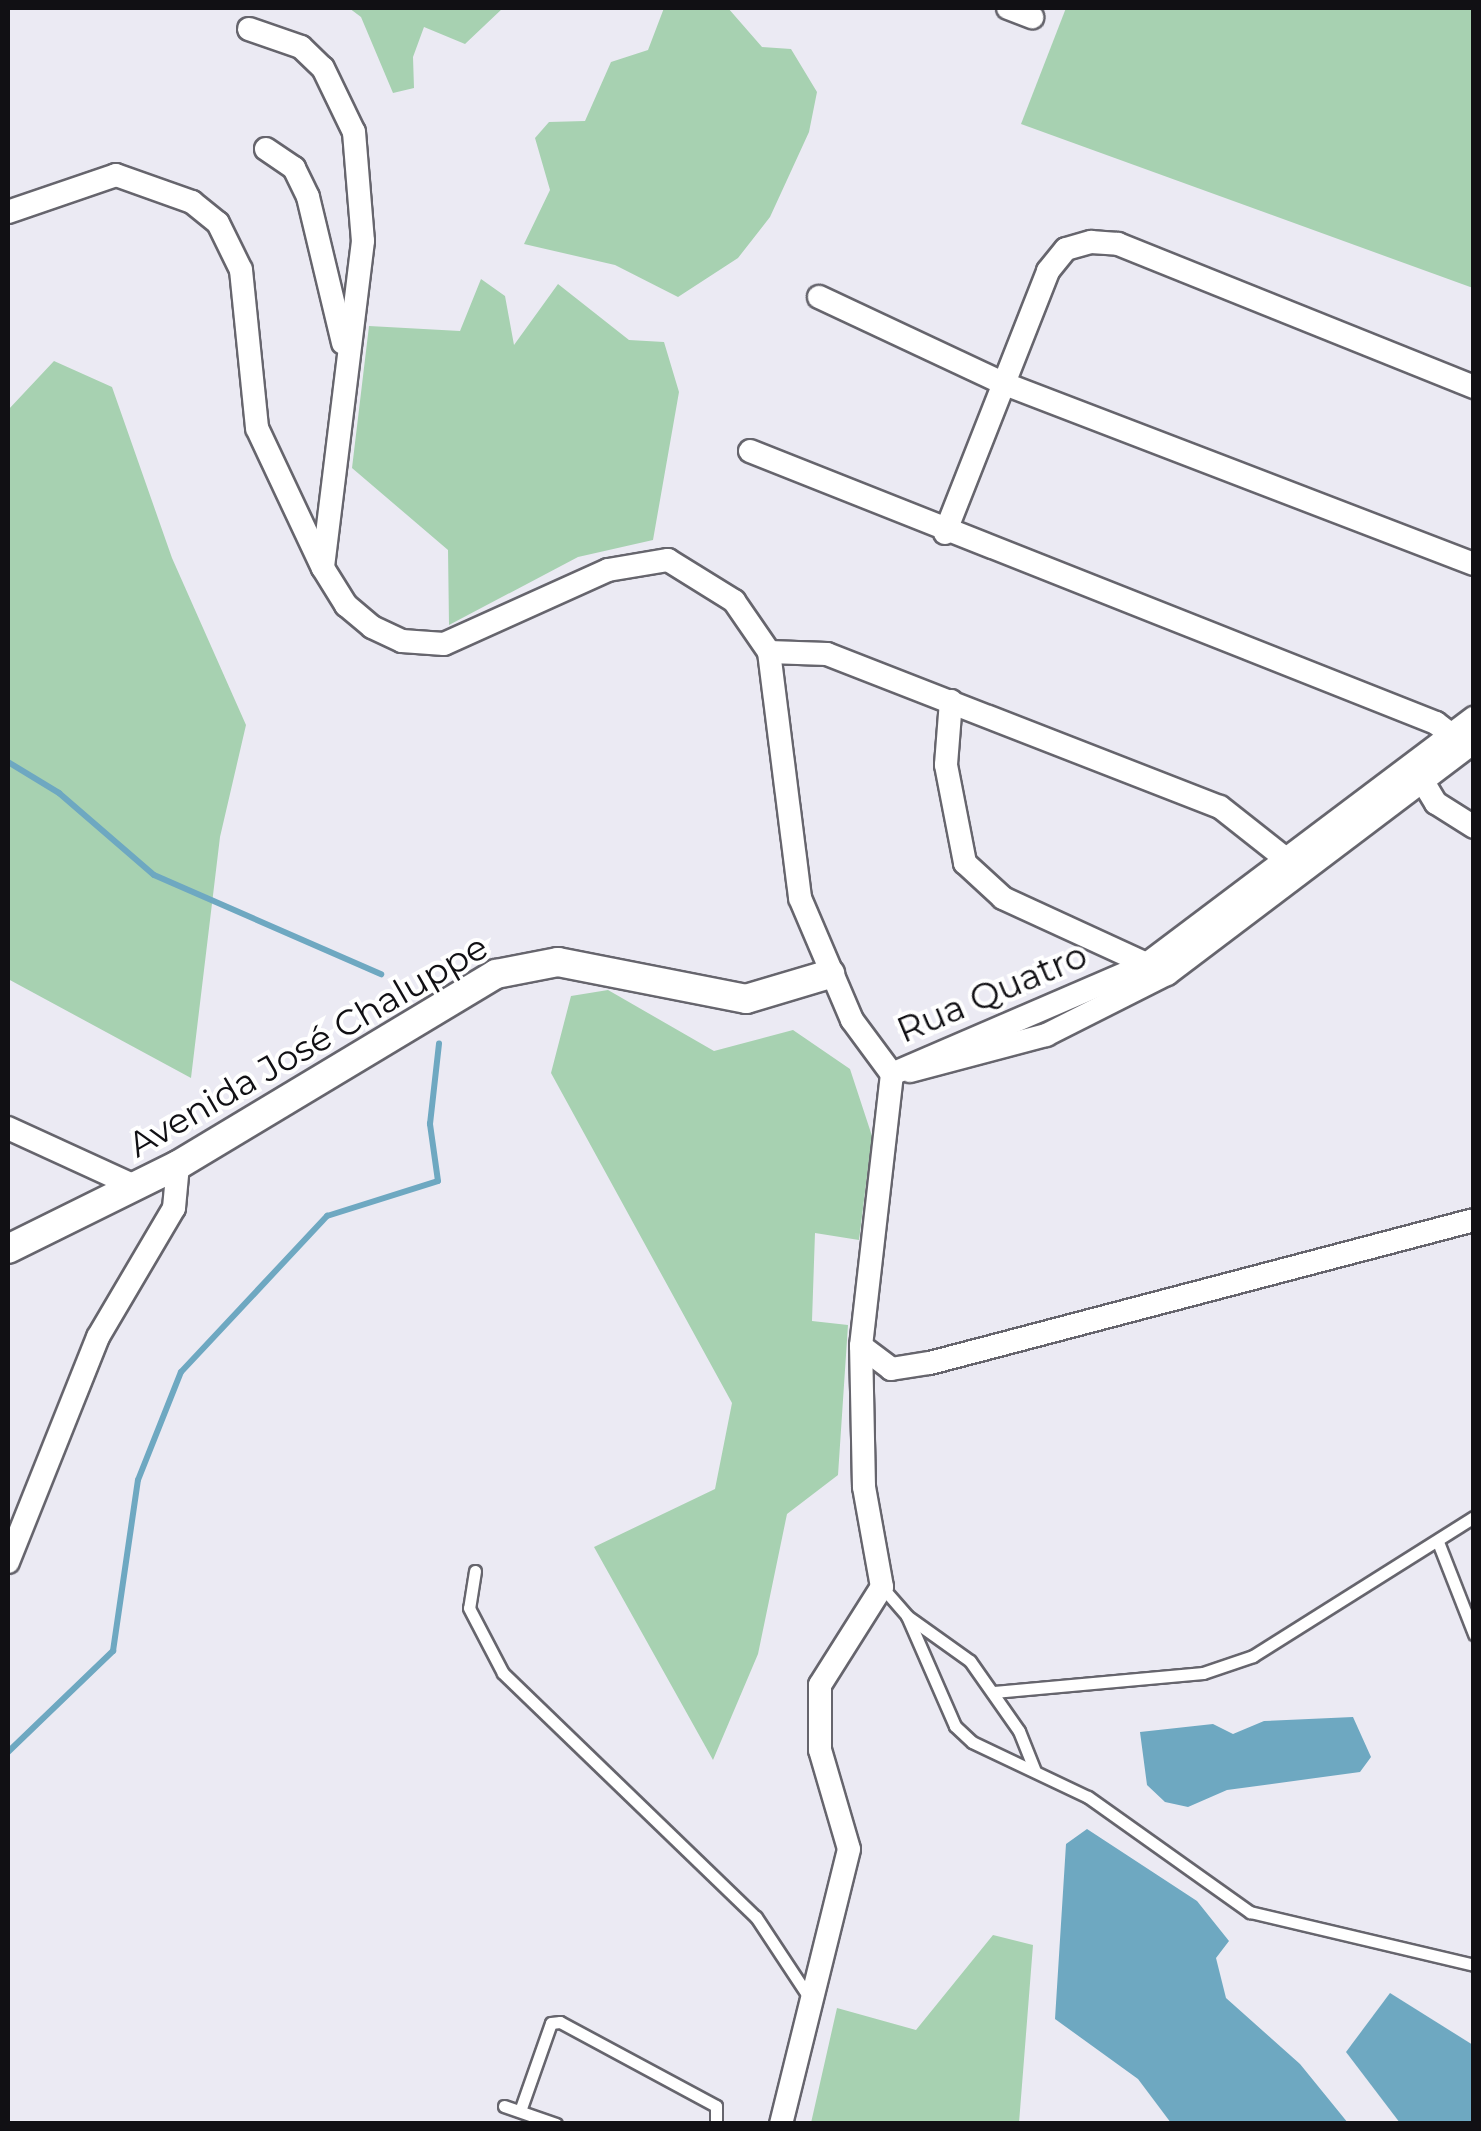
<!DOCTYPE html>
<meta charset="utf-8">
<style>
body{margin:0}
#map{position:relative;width:1481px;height:2131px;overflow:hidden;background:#ebeaf3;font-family:Montserrat,sans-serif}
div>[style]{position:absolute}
.green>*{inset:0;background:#a7d1b1}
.water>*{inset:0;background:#6ea8c1}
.stream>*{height:6px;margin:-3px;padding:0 3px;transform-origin:3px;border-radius:3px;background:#6ea8c1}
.roads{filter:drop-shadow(2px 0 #66656d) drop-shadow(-2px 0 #66656d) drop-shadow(0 2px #66656d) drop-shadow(0 -2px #66656d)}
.service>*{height:11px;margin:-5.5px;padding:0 5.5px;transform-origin:5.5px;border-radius:5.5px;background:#fff}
.minor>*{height:22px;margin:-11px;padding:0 11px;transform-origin:11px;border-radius:11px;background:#fff}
.tertiary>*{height:28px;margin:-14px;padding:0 14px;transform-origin:14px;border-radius:14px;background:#fff}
span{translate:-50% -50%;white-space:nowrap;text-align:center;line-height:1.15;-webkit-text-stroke:8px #fff;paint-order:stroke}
.street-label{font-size:35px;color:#111014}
.frame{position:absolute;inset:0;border:10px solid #111014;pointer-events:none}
</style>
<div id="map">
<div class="green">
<div style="clip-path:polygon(349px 8px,503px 8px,465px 44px,424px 27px,413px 57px,414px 88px,393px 93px,361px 17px)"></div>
<div style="clip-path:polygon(664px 8px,728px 8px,762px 47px,791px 49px,817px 92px,809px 132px,770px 217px,738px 258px,678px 297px,615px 265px,524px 244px,550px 190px,535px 138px,549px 122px,585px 121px,611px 62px,648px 50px)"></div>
<div style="clip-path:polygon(1066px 8px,1473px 8px,1473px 288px,1021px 124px)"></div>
<div style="clip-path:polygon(481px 279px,505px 296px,514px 345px,558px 284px,629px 340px,664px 342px,679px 392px,653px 540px,578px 557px,449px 625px,448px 550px,352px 468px,369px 326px,460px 331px)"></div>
<div style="clip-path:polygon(54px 361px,112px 387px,172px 558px,246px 725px,220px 837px,191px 1078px,8px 979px,8px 410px)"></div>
<div style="clip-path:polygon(608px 990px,714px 1051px,793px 1030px,850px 1069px,872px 1136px,859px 1240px,815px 1233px,812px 1321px,848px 1325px,838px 1475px,787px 1514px,758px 1654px,713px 1760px,594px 1547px,715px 1489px,732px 1403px,551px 1073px,571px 996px)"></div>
<div style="clip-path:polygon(993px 1935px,1033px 1945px,1019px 2123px,811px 2123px,837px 2008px,916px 2030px)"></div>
</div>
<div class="water">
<div style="clip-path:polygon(1353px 1717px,1371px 1757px,1360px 1772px,1227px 1790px,1188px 1807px,1165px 1802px,1147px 1785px,1140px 1732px,1213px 1724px,1233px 1734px,1264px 1721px)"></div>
<div style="clip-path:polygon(1087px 1829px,1197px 1901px,1229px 1941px,1216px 1958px,1226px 1998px,1300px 2064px,1348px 2123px,1171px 2123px,1138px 2079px,1055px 2019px,1066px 1844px)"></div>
<div style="clip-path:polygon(1390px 1993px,1473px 2045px,1473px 2123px,1400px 2123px,1346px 2052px)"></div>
</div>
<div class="stream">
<div style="left:8px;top:762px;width:60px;rotate:31.3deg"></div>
<div style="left:59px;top:793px;width:125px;rotate:40.8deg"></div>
<div style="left:154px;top:875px;width:248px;rotate:23.6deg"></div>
<div style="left:8px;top:1752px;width:146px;rotate:-43.9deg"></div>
<div style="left:113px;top:1651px;width:173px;rotate:-81.7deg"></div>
<div style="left:138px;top:1480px;width:116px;rotate:-68.3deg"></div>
<div style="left:181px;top:1372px;width:214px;rotate:-46.9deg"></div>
<div style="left:327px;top:1216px;width:116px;rotate:-17.5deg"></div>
<div style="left:438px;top:1181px;width:58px;rotate:-98deg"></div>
<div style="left:430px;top:1124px;width:81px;rotate:-83.6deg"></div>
</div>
<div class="roads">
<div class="service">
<div style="left:1438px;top:1542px;width:99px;rotate:68.6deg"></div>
<div style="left:475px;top:1571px;width:37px;rotate:99deg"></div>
<div style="left:469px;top:1608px;width:73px;rotate:62.4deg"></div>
<div style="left:503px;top:1673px;width:351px;rotate:44deg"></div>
<div style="left:756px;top:1917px;width:95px;rotate:56.6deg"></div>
<div style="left:882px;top:1587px;width:38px;rotate:49deg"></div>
<div style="left:907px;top:1616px;width:120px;rotate:66.4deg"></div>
<div style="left:955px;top:1726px;width:23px;rotate:43deg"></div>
<div style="left:972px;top:1742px;width:128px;rotate:25.4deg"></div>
<div style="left:1088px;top:1797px;width:199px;rotate:35.4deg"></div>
<div style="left:1250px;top:1912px;width:230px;rotate:13.3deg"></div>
<div style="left:907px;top:1616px;width:77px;rotate:35.5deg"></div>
<div style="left:970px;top:1661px;width:85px;rotate:55deg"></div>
<div style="left:1019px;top:1731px;width:43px;rotate:68.2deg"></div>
<div style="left:994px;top:1692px;width:210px;rotate:-5.2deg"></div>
<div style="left:1203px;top:1673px;width:53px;rotate:-18.8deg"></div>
<div style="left:1253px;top:1656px;width:261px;rotate:-32.2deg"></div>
<div style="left:504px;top:2106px;width:55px;rotate:19.1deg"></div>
<div style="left:520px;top:2111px;width:93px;rotate:-70.6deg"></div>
<div style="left:551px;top:2023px;width:9px;rotate:-6deg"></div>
<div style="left:560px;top:2022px;width:177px;rotate:28.3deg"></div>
<div style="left:716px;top:2106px;width:18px;rotate:90deg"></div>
</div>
<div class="minor">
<div style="left:1008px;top:8px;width:26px;rotate:21deg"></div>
<div style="left:249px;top:29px;width:55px;rotate:19.1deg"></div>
<div style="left:301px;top:47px;width:30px;rotate:44deg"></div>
<div style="left:323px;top:68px;width:71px;rotate:64.2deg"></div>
<div style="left:354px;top:132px;width:109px;rotate:85.3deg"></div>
<div style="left:363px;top:241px;width:329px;rotate:97deg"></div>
<div style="left:266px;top:149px;width:34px;rotate:34deg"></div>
<div style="left:294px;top:168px;width:32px;rotate:64deg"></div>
<div style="left:308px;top:197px;width:150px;rotate:76.5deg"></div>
<div style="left:8px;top:212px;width:114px;rotate:-18.9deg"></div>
<div style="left:116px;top:175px;width:81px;rotate:19.6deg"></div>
<div style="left:192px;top:202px;width:33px;rotate:39deg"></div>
<div style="left:218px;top:223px;width:52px;rotate:63.9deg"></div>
<div style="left:241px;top:270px;width:159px;rotate:84.2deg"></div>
<div style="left:257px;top:428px;width:155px;rotate:64.8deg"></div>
<div style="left:323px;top:568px;width:44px;rotate:58.1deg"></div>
<div style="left:346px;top:605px;width:34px;rotate:40deg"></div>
<div style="left:372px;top:627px;width:33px;rotate:25deg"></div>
<div style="left:402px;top:641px;width:42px;rotate:4.1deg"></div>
<div style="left:444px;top:644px;width:180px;rotate:-24.3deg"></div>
<div style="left:608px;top:570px;width:61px;rotate:-9.5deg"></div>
<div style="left:668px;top:560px;width:78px;rotate:31.8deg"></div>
<div style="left:734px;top:601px;width:62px;rotate:55.5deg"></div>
<div style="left:769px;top:652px;width:248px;rotate:82.8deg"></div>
<div style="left:800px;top:898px;width:133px;rotate:66.9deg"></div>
<div style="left:852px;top:1020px;width:67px;rotate:53.5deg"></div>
<div style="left:819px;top:297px;width:205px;rotate:25.1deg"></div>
<div style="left:1005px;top:384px;width:502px;rotate:21deg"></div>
<div style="left:750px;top:451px;width:738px;rotate:21.63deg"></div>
<div style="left:1436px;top:723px;width:39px;rotate:38deg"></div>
<div style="left:945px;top:533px;width:282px;rotate:-68.5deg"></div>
<div style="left:1048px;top:271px;width:28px;rotate:-51deg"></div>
<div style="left:1066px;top:249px;width:26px;rotate:-16deg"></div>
<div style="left:1091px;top:242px;width:27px;rotate:4deg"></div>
<div style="left:1118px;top:244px;width:384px;rotate:21.9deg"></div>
<div style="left:769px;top:652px;width:58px;rotate:2deg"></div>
<div style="left:827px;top:654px;width:422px;rotate:21.3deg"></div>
<div style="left:1220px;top:807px;width:97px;rotate:38.3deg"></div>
<div style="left:951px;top:701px;width:64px;rotate:94.5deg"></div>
<div style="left:946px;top:765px;width:100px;rotate:79deg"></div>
<div style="left:965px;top:863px;width:52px;rotate:42.6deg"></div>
<div style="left:1003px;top:898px;width:167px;rotate:24.7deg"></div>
<div style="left:1422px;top:780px;width:27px;rotate:59deg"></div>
<div style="left:1436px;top:803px;width:45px;rotate:32.3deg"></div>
<div style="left:910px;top:1071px;width:141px;rotate:-14.8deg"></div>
<div style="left:1046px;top:1035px;width:136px;rotate:-26.8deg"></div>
<div style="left:1167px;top:974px;width:385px;rotate:-37.1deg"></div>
<div style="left:892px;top:1074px;width:278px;rotate:-23.3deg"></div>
<div style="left:1147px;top:964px;width:409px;rotate:-37deg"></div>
<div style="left:8px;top:1128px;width:142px;rotate:24.6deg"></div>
<div style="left:861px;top:1346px;width:38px;rotate:37deg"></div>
<div style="left:891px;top:1369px;width:39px;rotate:-9deg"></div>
<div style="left:930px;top:1363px;width:562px;rotate:-14.73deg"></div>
<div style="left:8px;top:1562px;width:242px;rotate:-68.2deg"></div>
<div style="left:98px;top:1337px;width:150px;rotate:-59.5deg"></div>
<div style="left:174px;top:1208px;width:43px;rotate:-84.7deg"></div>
<div style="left:781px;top:2124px;width:283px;rotate:-76.1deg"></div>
<div style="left:849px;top:1849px;width:103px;rotate:-106.3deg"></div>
<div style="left:820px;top:1750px;width:65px;rotate:-90deg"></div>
<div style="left:820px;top:1685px;width:116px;rotate:-57.7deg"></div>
<div style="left:882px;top:1587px;width:102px;rotate:-100.2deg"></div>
<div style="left:864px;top:1487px;width:141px;rotate:-91.2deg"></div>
<div style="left:861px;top:1346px;width:274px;rotate:-83.5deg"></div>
</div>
<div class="tertiary">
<div style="left:8px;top:1249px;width:190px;rotate:-26.3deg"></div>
<div style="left:178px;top:1165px;width:371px;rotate:-31deg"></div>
<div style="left:496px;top:974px;width:63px;rotate:-11deg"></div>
<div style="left:558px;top:962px;width:192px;rotate:11.1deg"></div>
<div style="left:746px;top:999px;width:88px;rotate:-16.6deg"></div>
</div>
</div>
<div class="street-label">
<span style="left:992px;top:993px;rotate:-23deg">Rua Quatro</span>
<span style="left:308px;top:1046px;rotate:-30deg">Avenida José Chaluppe</span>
</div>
<div class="frame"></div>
</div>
